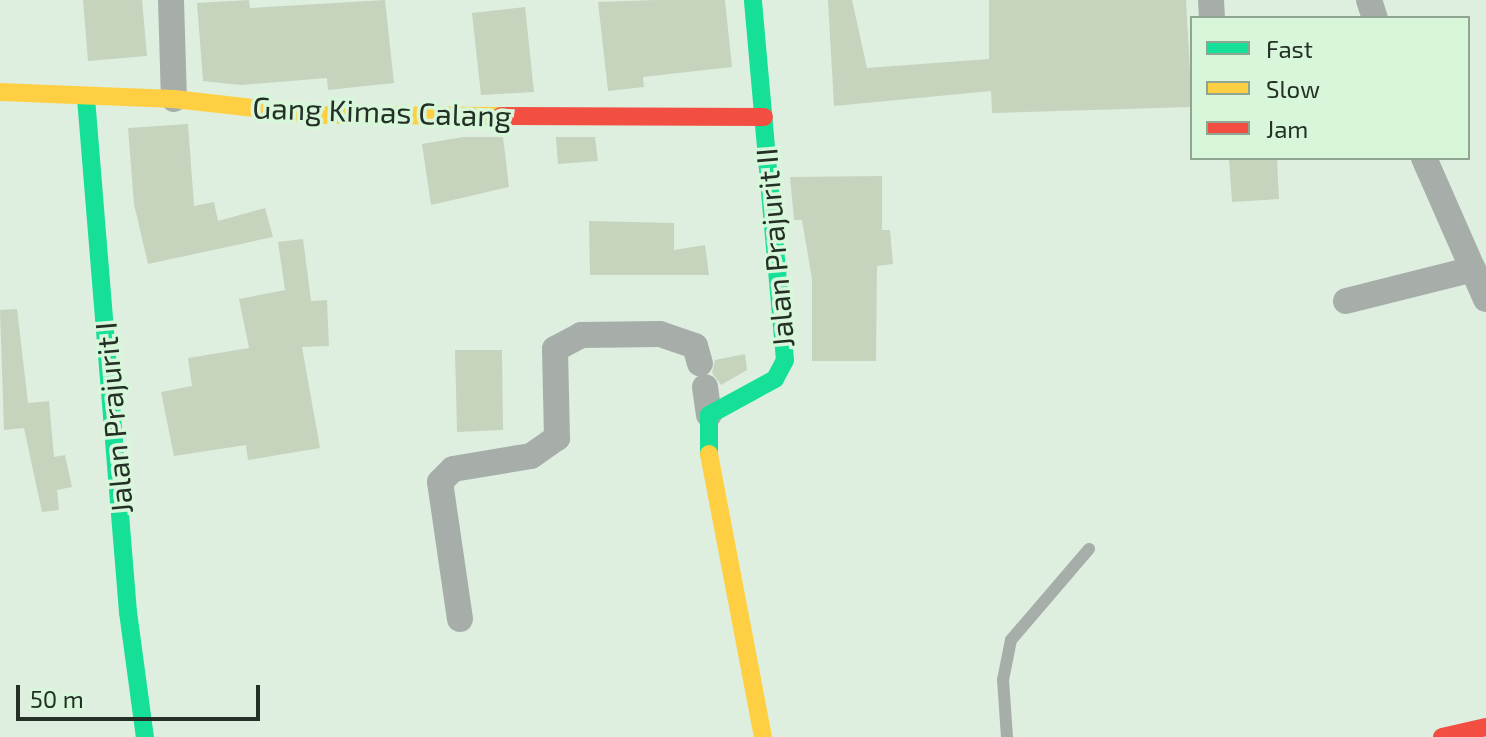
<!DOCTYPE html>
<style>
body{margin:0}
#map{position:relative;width:1486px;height:737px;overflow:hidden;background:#deefe0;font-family:"Exo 2",sans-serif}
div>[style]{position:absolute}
.building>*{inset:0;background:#c6d4be}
.lane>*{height:12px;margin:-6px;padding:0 6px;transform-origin:6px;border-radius:6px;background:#a7aeaa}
.street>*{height:26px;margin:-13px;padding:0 13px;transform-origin:13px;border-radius:13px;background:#a7aeaa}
.fast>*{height:18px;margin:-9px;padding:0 9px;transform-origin:9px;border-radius:9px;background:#16e098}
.slow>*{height:18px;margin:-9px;padding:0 9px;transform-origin:9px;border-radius:9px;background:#ffcf43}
.jam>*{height:18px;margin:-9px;padding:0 9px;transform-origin:9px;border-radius:9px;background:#f24e42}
span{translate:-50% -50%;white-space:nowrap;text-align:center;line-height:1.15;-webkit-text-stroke:7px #d7f6da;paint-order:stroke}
.street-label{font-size:30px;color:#243026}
.legend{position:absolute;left:1190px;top:16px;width:280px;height:144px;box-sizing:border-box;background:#d7f6da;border:2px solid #8fa792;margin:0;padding:10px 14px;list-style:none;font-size:24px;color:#243026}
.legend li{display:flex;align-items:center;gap:16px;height:40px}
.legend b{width:40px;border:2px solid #8fa792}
.scale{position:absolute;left:16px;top:685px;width:244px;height:36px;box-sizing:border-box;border:4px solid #243026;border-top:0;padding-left:10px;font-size:24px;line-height:28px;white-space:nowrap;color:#243026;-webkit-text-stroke:6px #d7f6da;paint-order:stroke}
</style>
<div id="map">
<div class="building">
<div style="clip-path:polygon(83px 0,142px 0,147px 56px,88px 61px)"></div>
<div style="clip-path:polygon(249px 0,250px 8px,385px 0,394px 83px,328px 90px,327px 78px,241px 85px,203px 81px,197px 3px)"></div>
<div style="clip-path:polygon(656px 0,725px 0,732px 67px,643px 77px,644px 87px,608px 91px,598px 2px)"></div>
<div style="clip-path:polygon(828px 0,852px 0,867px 68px,989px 59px,989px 0,1186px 0,1192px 107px,992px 113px,991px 91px,834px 106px)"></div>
<div style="clip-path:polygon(525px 7px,534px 92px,481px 95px,472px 13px)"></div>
<div style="clip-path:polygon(188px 124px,194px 206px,214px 202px,218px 221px,265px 208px,273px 237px,148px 264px,134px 204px,128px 128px)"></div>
<div style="clip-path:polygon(463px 137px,503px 137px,509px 187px,431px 205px,422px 144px)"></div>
<div style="clip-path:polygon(556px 137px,595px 137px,598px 161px,558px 164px)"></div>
<div style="clip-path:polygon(1229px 158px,1277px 158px,1279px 199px,1232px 202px)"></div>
<div style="clip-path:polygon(882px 176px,882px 230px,890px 230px,893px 264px,877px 266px,876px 361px,812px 361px,812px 279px,802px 220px,794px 220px,790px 177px)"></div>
<div style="clip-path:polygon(589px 221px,674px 223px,674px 250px,705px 245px,709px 275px,590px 275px)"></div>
<div style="clip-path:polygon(303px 239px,311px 301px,327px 300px,329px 346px,302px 347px,320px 448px,248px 460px,246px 445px,174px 456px,161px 392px,192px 386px,188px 358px,249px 348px,239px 299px,285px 290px,278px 242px)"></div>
<div style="clip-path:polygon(17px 309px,28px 403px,49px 401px,54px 457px,65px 455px,72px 487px,57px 490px,59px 510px,42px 512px,24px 428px,4px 430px,0 310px)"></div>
<div style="clip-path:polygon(455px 350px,502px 350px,503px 430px,457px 432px)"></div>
<div style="clip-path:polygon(745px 354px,747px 370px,721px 385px,712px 373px,715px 360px)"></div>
</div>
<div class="lane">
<div style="left:1007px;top:737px;width:57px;rotate:-94deg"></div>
<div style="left:1003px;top:680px;width:41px;rotate:-78.7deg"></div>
<div style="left:1011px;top:640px;width:120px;rotate:-49.4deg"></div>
</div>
<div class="street">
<div style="left:171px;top:0;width:99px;rotate:88.3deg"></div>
<div style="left:1211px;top:0;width:18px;rotate:87deg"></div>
<div style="left:1369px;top:0;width:19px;rotate:72deg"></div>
<div style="left:1424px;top:158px;width:154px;rotate:66.3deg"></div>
<div style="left:1346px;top:301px;width:131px;rotate:-14.1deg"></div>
<div style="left:705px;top:387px;width:28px;rotate:82deg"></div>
<div style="left:460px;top:619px;width:138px;rotate:-98.3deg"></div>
<div style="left:440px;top:482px;width:18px;rotate:-45deg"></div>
<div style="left:453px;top:469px;width:79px;rotate:-9.5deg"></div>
<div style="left:531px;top:456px;width:32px;rotate:-35deg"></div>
<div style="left:557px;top:438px;width:89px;rotate:-91.3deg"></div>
<div style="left:555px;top:349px;width:30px;rotate:-28deg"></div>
<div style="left:581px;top:335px;width:79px;rotate:-0.7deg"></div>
<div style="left:660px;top:334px;width:37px;rotate:19deg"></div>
<div style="left:695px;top:346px;width:18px;rotate:74deg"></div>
</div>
<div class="fast">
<div style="left:86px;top:98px;width:516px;rotate:85.33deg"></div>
<div style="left:128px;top:612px;width:126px;rotate:82.3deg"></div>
<div style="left:709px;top:454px;width:39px;rotate:-90deg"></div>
<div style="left:709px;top:415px;width:75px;rotate:-28.6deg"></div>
<div style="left:775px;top:379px;width:21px;rotate:-62deg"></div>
<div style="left:785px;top:360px;width:361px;rotate:-95.1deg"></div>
</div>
<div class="slow">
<div style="left:0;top:92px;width:174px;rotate:2.3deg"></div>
<div style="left:174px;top:99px;width:143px;rotate:6.4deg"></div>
<div style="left:316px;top:115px;width:185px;rotate:0.3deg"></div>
<div style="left:709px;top:454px;width:288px;rotate:79.2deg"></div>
</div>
<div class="jam">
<div style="left:501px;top:116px;width:263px;rotate:0.2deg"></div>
<div style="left:1442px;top:737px;width:45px;rotate:-12.8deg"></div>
</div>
<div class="street-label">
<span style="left:382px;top:111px;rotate:2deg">Gang Kimas Calang</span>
<span style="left:774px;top:248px;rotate:-95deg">Jalan Prajurit II</span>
<span style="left:113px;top:418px;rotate:-95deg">Jalan Prajurit I</span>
</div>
<ul class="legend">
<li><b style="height:10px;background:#16e098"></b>Fast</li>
<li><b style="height:10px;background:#ffcf43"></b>Slow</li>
<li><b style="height:10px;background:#f24e42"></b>Jam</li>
</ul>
<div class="scale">50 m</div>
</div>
